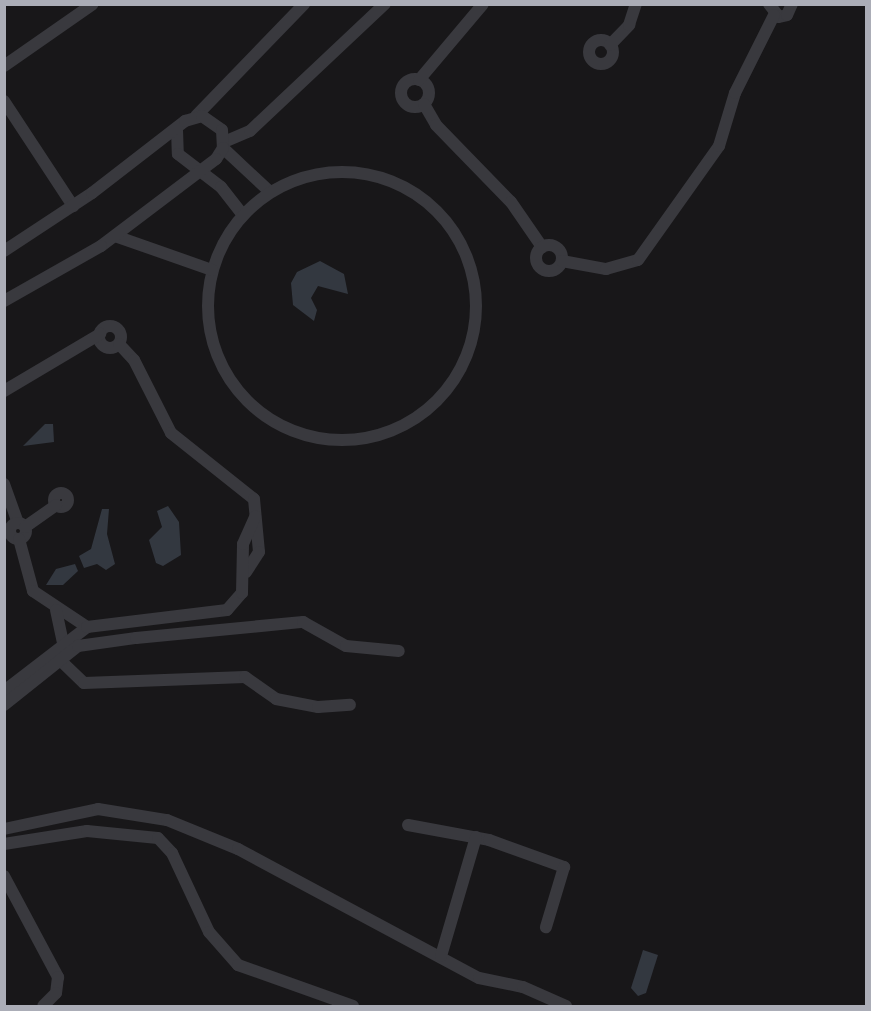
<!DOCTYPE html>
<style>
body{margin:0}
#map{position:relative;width:871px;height:1011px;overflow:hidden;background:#181719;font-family:"Golos Text",sans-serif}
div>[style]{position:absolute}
.water>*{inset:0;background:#333840}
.minor>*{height:12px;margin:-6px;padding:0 6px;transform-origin:6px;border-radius:6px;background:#39393e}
.minor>.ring{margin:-6px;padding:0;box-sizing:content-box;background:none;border:12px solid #39393e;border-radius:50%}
span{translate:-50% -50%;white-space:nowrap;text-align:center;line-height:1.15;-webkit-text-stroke:6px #131214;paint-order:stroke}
.frame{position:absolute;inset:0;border:6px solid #abadb7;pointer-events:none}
</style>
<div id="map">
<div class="water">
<div style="clip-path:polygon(320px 261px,344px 274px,348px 294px,318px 286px,311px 298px,317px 310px,314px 321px,293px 305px,291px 283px,297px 272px)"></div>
<div style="clip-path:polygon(45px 424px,53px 424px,54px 442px,23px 446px)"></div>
<div style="clip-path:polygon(168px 506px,179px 522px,181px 555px,163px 566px,156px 563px,149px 540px,162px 527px,157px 511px)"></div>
<div style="clip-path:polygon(102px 509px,109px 509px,107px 534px,115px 564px,106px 570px,97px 564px,84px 568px,79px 556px,91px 549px)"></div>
<div style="clip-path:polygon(75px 564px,78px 571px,63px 585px,46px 585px,56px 569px)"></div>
<div style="clip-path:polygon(643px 950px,658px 955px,646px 993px,638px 996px,631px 988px)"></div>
</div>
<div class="minor">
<div style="left:769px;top:4px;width:16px;rotate:52deg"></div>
<div style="left:779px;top:17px;width:8px;rotate:-14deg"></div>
<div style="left:787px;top:15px;width:12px;rotate:-66deg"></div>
<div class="ring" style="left:589px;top:40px;width:12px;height:12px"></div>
<div style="left:610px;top:45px;width:28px;rotate:-46deg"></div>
<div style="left:629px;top:25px;width:22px;rotate:-72deg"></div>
<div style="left:4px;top:66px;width:108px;rotate:-34.9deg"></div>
<div class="ring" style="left:401px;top:79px;width:16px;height:16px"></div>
<div style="left:419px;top:80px;width:99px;rotate:-49.9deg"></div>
<div style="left:4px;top:101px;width:126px;rotate:56.7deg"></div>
<div style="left:424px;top:104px;width:24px;rotate:60deg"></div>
<div style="left:436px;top:125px;width:107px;rotate:45.8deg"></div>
<div style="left:511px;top:202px;width:55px;rotate:55.4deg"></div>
<div style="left:196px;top:116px;width:156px;rotate:-46deg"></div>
<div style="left:177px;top:130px;width:24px;rotate:88deg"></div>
<div style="left:178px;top:154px;width:54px;rotate:37.5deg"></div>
<div style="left:221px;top:187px;width:34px;rotate:52deg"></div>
<div style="left:224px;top:142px;width:28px;rotate:-23deg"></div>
<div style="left:250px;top:131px;width:185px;rotate:-43.3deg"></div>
<div style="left:223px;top:148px;width:64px;rotate:43.1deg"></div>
<div class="ring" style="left:208px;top:172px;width:256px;height:256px"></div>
<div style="left:115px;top:236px;width:103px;rotate:19.3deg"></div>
<div class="ring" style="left:536px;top:245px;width:14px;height:14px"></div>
<div style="left:4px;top:251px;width:105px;rotate:-33.4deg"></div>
<div style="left:92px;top:193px;width:118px;rotate:-37.7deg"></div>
<div style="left:185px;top:121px;width:18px;rotate:-16deg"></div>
<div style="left:202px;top:116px;width:24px;rotate:35deg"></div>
<div style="left:222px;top:130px;width:18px;rotate:87deg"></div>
<div style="left:223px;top:148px;width:13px;rotate:122deg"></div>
<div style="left:216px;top:159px;width:144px;rotate:142.9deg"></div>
<div style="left:101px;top:246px;width:112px;rotate:150.4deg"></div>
<div style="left:562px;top:261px;width:45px;rotate:10.3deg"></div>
<div style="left:606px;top:269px;width:33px;rotate:-16deg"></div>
<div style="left:638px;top:260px;width:140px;rotate:-54.6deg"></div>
<div style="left:719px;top:146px;width:55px;rotate:-73.2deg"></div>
<div style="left:735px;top:93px;width:87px;rotate:-63.4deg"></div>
<div class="ring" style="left:99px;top:326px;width:10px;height:10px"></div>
<div style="left:119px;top:344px;width:22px;rotate:47deg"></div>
<div style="left:134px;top:360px;width:82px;rotate:63.1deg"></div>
<div style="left:171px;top:433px;width:106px;rotate:38.5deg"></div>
<div style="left:254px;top:499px;width:53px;rotate:84.6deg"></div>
<div style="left:259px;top:552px;width:24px;rotate:123deg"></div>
<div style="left:4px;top:391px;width:112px;rotate:-30.7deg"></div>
<div style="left:4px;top:484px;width:41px;rotate:70.3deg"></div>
<div class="ring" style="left:54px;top:493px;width:2px;height:2px"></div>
<div class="ring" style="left:10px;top:523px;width:4px;height:4px"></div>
<div style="left:25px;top:527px;width:38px;rotate:-35deg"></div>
<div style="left:19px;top:539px;width:54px;rotate:74.9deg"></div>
<div style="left:33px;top:591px;width:65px;rotate:33.7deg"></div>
<div style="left:56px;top:610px;width:33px;rotate:78deg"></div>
<div style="left:60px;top:660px;width:33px;rotate:44deg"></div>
<div style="left:84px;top:683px;width:161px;rotate:-2.1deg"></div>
<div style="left:245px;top:677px;width:38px;rotate:35deg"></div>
<div style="left:276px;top:699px;width:43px;rotate:10.8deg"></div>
<div style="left:318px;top:707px;width:32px;rotate:-4deg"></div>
<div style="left:4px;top:691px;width:105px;rotate:-37.6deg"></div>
<div style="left:87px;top:627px;width:141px;rotate:-6.9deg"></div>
<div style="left:227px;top:610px;width:23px;rotate:-49deg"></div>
<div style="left:242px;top:593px;width:49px;rotate:-88.8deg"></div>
<div style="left:243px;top:544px;width:30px;rotate:-66deg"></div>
<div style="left:4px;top:705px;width:95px;rotate:-38.6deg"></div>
<div style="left:78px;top:646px;width:59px;rotate:-7.9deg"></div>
<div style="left:136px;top:638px;width:168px;rotate:-5.5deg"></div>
<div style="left:303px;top:622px;width:49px;rotate:29.2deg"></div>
<div style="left:346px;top:646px;width:53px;rotate:5.4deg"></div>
<div style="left:408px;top:825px;width:82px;rotate:10.5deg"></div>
<div style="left:489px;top:840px;width:80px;rotate:19.8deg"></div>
<div style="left:564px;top:867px;width:63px;rotate:106.7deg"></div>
<div style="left:4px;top:829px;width:96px;rotate:-12deg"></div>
<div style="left:98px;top:809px;width:70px;rotate:9.1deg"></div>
<div style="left:167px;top:820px;width:77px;rotate:22.2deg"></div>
<div style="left:238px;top:849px;width:273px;rotate:28.2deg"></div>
<div style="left:479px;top:978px;width:45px;rotate:11.6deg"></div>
<div style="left:523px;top:987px;width:47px;rotate:23.8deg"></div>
<div style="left:4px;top:844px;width:84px;rotate:-8.9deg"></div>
<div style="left:87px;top:831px;width:71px;rotate:5.6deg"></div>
<div style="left:158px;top:838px;width:21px;rotate:47deg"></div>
<div style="left:172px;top:853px;width:87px;rotate:64.9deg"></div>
<div style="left:209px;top:932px;width:44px;rotate:48.7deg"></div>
<div style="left:238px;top:965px;width:122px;rotate:19.6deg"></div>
<div style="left:4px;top:876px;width:115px;rotate:61.9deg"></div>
<div style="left:58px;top:977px;width:16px;rotate:97deg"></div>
<div style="left:56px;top:993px;width:18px;rotate:135deg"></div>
<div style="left:441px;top:956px;width:124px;rotate:-73.6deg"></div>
</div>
<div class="frame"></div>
</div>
